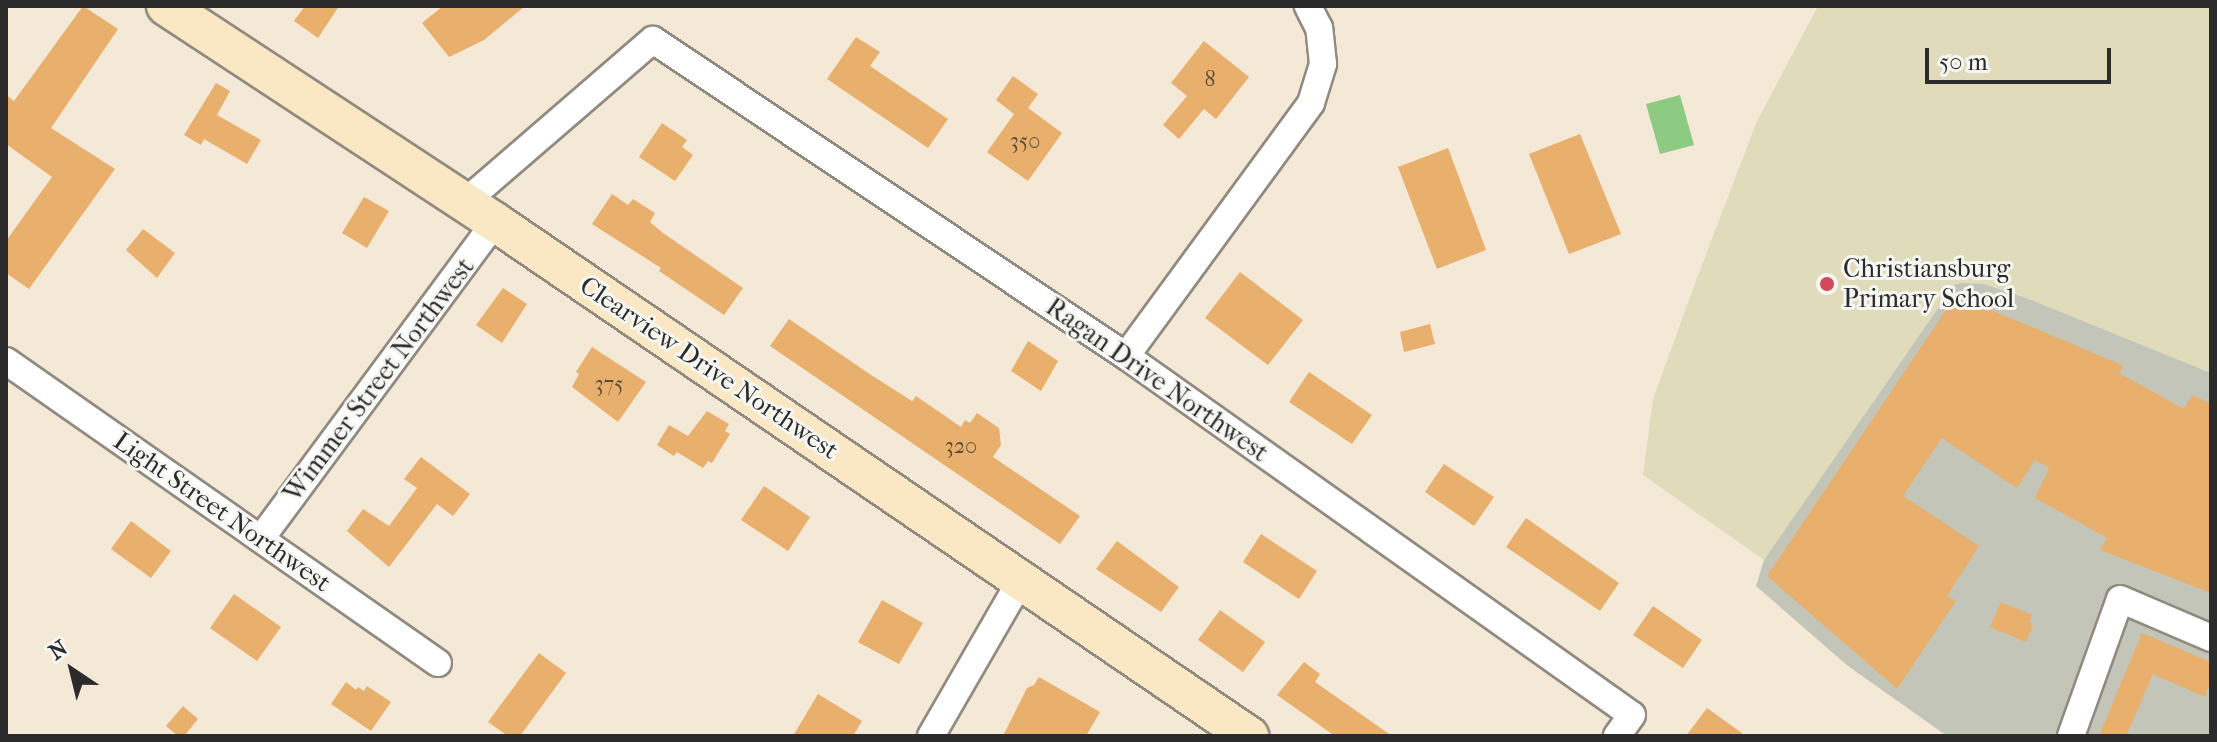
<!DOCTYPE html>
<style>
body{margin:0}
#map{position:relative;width:2217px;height:742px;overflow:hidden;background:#f4e8d6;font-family:"IM FELL French Canon",serif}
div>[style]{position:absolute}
.built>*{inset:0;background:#e0dcbb}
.industrial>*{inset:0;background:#c4c5b9}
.green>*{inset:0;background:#8dcb82}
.building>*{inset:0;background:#e8b06c}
.roads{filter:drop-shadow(2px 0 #908a80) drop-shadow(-2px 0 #908a80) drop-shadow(0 2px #908a80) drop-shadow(0 -2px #908a80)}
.street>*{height:26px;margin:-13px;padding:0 13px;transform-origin:13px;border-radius:13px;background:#fff}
.secondary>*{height:38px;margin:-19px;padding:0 19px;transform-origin:19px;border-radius:19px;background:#fae7c3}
.dots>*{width:22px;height:22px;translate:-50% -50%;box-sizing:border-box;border:4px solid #f6f6f2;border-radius:50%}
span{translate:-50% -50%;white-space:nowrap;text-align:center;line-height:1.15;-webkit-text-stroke:6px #f6f6f2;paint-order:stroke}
.number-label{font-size:22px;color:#5a4c3b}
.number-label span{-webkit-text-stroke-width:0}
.poi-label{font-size:26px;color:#2b2b2b}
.left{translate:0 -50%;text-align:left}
.street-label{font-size:26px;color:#2b2b2b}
.frame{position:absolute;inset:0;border:8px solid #2b2b2b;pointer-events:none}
.north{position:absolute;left:32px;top:630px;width:80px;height:80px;-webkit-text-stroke:6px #f6f6f2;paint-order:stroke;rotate:325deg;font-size:22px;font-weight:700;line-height:32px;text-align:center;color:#2b2b2b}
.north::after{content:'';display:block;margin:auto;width:28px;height:36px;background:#2b2b2b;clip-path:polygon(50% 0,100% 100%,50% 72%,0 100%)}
.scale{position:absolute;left:1925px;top:48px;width:186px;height:36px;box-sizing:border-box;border:4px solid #2b2b2b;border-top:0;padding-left:10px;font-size:24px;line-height:28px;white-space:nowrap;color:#2b2b2b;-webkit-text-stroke:6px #f6f6f2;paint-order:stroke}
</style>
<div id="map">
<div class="built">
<div style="clip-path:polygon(1818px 6px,2211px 6px,2211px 373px,2029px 299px,1984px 284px,1954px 285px,1764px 560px,1643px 475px,1653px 399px,1697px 278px,1757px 121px)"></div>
</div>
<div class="industrial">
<div style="clip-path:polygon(1963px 283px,1984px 284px,2029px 299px,2211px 373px,2211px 736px,1947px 736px,1848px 666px,1756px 586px,1764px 560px,1954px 285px)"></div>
</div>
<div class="green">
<div style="clip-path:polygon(1680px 95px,1694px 145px,1660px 154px,1646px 104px)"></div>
</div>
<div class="building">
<div style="clip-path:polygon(83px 6px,118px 29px,51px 128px,115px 169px,29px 289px,6px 273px,6px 241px,52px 177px,6px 144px,6px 95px,14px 101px)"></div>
<div style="clip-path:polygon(305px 6px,339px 6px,318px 38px,294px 21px)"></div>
<div style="clip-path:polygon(443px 6px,525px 6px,484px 40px,449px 57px,422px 23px)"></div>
<div style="clip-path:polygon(856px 37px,880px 52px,870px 66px,948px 119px,928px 148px,827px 79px)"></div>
<div style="clip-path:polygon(1204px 41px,1249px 77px,1216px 119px,1204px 109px,1179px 139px,1163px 125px,1187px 96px,1171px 83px)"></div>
<div style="clip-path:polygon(1013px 76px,1038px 94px,1028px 108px,1062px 133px,1028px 181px,987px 152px,1014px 114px,996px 100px)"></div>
<div style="clip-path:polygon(216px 83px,230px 91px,217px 115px,261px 140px,247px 164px,204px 139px,201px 145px,184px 135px)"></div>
<div style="clip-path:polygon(662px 123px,687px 140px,682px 147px,693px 155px,675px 181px,639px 157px)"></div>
<div style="clip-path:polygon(1580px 134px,1621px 234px,1569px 254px,1529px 154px)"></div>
<div style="clip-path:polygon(1448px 148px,1486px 250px,1437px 269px,1398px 167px)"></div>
<div style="clip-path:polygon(612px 194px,628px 205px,633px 199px,655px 213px,650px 222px,663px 233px,743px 288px,724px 315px,659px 271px,661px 268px,592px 224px)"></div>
<div style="clip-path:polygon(364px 197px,389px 211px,367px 248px,342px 233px)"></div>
<div style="clip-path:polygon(143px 229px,175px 253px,157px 278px,126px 250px)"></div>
<div style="clip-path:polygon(1240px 272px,1303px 320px,1268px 365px,1205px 318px)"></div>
<div style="clip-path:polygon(503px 288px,527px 304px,502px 343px,476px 325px)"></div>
<div style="clip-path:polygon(1956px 295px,2124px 366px,2119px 373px,2184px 409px,2192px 395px,2211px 404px,2211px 593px,2100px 550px,2107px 538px,2035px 498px,2049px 468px,2035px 460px,2017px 488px,1942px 438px,1903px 496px,1979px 546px,1947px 596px,1956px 601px,1897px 689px,1767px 576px)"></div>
<div style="clip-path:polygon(789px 319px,871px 375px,912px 401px,916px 396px,961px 427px,965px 420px,970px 423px,977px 413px,999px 428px,1001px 445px,993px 457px,1080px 516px,1060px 544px,770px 346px)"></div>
<div style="clip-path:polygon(1430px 324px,1435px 344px,1404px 352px,1400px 332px)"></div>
<div style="clip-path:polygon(1028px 341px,1058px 361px,1041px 391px,1011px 371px)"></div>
<div style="clip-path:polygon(592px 347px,646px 382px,618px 422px,572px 387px,579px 374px,576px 372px)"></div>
<div style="clip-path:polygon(1309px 372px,1372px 415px,1352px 444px,1289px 402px)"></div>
<div style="clip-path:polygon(707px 411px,729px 424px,725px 431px,730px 434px,712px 463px,708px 461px,703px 468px,677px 452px,674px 456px,657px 445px,669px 425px,688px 436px)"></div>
<div style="clip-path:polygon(421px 457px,470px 494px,453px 516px,437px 504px,389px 567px,347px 531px,363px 509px,389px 526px,417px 488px,404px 479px)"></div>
<div style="clip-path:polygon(1444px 464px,1494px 497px,1474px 526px,1425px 492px)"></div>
<div style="clip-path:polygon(764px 486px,810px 517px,788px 551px,741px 520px)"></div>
<div style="clip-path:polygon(1526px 518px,1619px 583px,1600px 611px,1506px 547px)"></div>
<div style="clip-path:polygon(131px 521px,171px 551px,151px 578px,111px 549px)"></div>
<div style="clip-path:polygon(1261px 534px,1317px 571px,1299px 599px,1243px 562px)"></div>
<div style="clip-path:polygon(1117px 541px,1179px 587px,1161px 612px,1096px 569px)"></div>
<div style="clip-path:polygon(234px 594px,281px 627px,257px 661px,210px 628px)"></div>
<div style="clip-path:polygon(882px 600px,923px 623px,899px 664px,858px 642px)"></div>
<div style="clip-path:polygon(2001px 602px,2032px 615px,2029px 622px,2033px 624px,2026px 642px,1990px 627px)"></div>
<div style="clip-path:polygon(1653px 606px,1702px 640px,1683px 668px,1633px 635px)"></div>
<div style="clip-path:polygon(1220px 610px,1265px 642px,1243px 672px,1198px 640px)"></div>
<div style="clip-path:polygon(2142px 633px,2211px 662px,2211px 680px,2205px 697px,2153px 674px,2126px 736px,2099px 736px)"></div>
<div style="clip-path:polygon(539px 653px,566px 673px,520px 736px,508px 736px,488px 722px)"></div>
<div style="clip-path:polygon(1304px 662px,1320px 674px,1315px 682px,1392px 736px,1335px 736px,1277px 695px)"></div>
<div style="clip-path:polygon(1039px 677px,1100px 712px,1086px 736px,1003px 736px,1027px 688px,1034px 685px)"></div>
<div style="clip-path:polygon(346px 682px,356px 690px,358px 687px,364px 691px,367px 686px,391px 702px,371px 731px,331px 704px)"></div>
<div style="clip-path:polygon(818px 694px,862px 721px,853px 736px,793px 736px)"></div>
<div style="clip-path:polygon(183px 706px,198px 719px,184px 736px,178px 736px,166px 726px)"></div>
<div style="clip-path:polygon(1707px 708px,1746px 736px,1686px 736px)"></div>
</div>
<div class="roads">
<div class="street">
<div style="left:465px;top:202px;width:248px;rotate:-40.8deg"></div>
<div style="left:653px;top:40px;width:569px;rotate:33.75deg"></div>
<div style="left:1126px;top:356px;width:620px;rotate:35.36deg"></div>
<div style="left:1632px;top:715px;width:26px;rotate:126deg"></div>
<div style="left:1126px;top:356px;width:313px;rotate:-53.8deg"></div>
<div style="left:1311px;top:103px;width:41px;rotate:-72.9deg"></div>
<div style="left:1323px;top:64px;width:36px;rotate:-96deg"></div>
<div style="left:1319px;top:28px;width:25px;rotate:-117deg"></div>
<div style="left:6px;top:361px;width:527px;rotate:34.96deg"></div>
<div style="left:262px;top:537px;width:392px;rotate:-53.5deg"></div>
<div style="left:931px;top:736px;width:180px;rotate:-60deg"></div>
<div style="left:2071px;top:736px;width:145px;rotate:-70.3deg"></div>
<div style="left:2120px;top:599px;width:99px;rotate:23.2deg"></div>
</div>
<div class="secondary">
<div style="left:166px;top:6px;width:394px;rotate:33.3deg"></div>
<div style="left:495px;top:222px;width:913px;rotate:34.28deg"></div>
</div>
</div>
<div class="dots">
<div style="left:1827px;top:284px;background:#d1495b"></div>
</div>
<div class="number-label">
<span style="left:1210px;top:80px">8</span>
<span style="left:1025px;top:142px">350</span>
<span style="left:609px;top:385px">375</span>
<span style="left:961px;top:447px">320</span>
</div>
<div class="poi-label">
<span class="left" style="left:1843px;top:284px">Christiansburg<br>Primary School</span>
</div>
<div class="street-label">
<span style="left:709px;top:368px;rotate:34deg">Clearview Drive Northwest</span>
<span style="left:379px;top:380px;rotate:-53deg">Wimmer Street Northwest</span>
<span style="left:1157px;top:380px;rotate:35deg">Ragan Drive Northwest</span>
<span style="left:222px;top:512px;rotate:35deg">Light Street Northwest</span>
</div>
<div class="frame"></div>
<div class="north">N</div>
<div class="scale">50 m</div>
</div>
